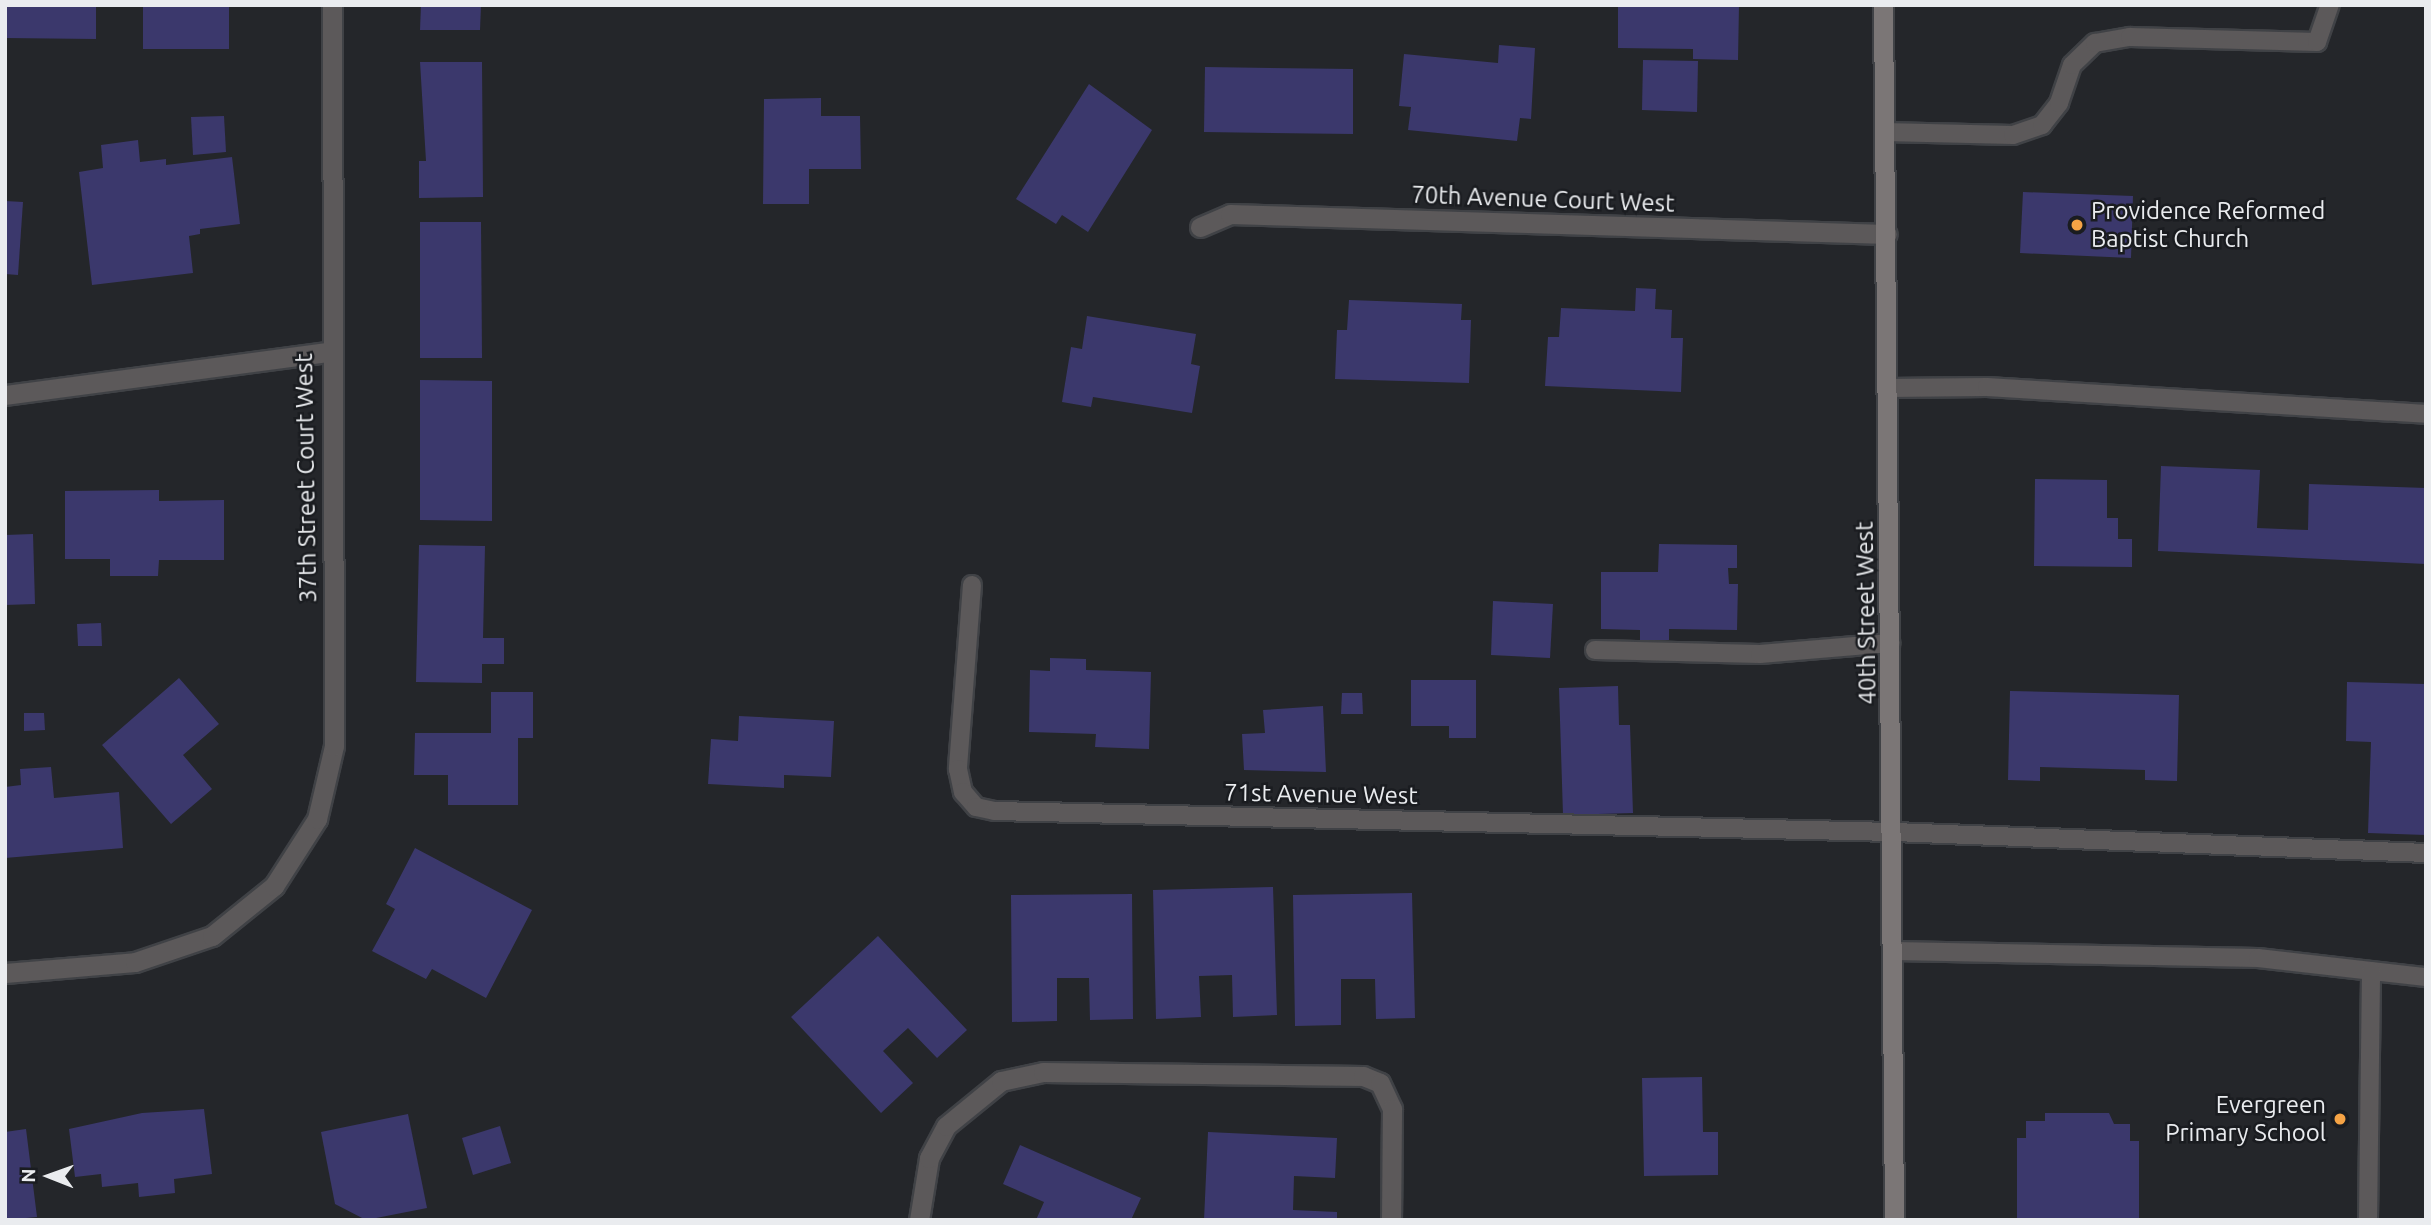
<!DOCTYPE html>
<style>
body{margin:0}
#map{position:relative;width:2431px;height:1225px;overflow:hidden;background:#24262a;font-family:Ubuntu,sans-serif}
div>[style]{position:absolute}
.building>*{inset:0;background:#3b386c}
.roads{filter:drop-shadow(2px 0 #404246) drop-shadow(-2px 0 #404246) drop-shadow(0 2px #404246) drop-shadow(0 -2px #404246)}
.service>*{height:18px;margin:-9px;padding:0 9px;transform-origin:9px;border-radius:9px;background:#5c595a}
.minor>*{height:19px;margin:-9.5px;padding:0 9.5px;transform-origin:9.5px;border-radius:9.5px;background:#5c595a}
.secondary>*{height:19px;margin:-9.5px;padding:0 9.5px;transform-origin:9.5px;border-radius:9.5px;background:#7b7676}
.dots>*{width:19px;height:19px;translate:-50% -50%;box-sizing:border-box;border:4px solid #1a1c20;border-radius:50%}
span{translate:-50% -50%;white-space:nowrap;text-align:center;line-height:1.15;-webkit-text-stroke:5px #1a1c20;paint-order:stroke}
.street-label{font-size:24px;color:#eaecef}
.poi-label{font-size:24px;color:#eaecef}
.left{translate:0 -50%;text-align:left}
.right{translate:-100% -50%;text-align:right}
.frame{position:absolute;inset:0;border:7px solid #eaecef;pointer-events:none}
.north{position:absolute;left:14px;top:1141px;width:70px;height:70px;-webkit-text-stroke:5px #1a1c20;paint-order:stroke;rotate:271deg;font-size:19px;font-weight:700;line-height:28px;text-align:center;color:#eaecef}
.north::after{content:'';display:block;margin:auto;width:24px;height:32px;background:#eaecef;clip-path:polygon(50% 0,100% 100%,50% 72%,0 100%)}
</style>
<div id="map">
<div class="building">
<div style="clip-path:polygon(5px 5px,96px 5px,96px 39px,5px 38px)"></div>
<div style="clip-path:polygon(143px 5px,229px 5px,229px 49px,143px 49px)"></div>
<div style="clip-path:polygon(421px 5px,481px 5px,480px 30px,420px 30px)"></div>
<div style="clip-path:polygon(1618px 5px,1739px 5px,1738px 60px,1693px 59px,1693px 49px,1618px 48px)"></div>
<div style="clip-path:polygon(1499px 45px,1535px 48px,1531px 119px,1520px 118px,1517px 141px,1408px 130px,1411px 107px,1399px 106px,1404px 54px,1498px 63px)"></div>
<div style="clip-path:polygon(1643px 60px,1698px 61px,1697px 112px,1642px 110px)"></div>
<div style="clip-path:polygon(420px 62px,482px 62px,483px 197px,419px 198px,419px 161px,426px 161px)"></div>
<div style="clip-path:polygon(1205px 67px,1353px 69px,1353px 134px,1204px 132px)"></div>
<div style="clip-path:polygon(1089px 84px,1152px 130px,1088px 232px,1062px 215px,1056px 224px,1016px 199px)"></div>
<div style="clip-path:polygon(821px 98px,821px 116px,860px 116px,861px 169px,809px 169px,809px 204px,763px 204px,764px 99px)"></div>
<div style="clip-path:polygon(224px 116px,226px 152px,193px 155px,191px 117px)"></div>
<div style="clip-path:polygon(138px 140px,140px 162px,166px 159px,166px 165px,232px 157px,240px 224px,200px 229px,200px 234px,189px 236px,193px 273px,92px 285px,79px 172px,103px 168px,101px 145px)"></div>
<div style="clip-path:polygon(2023px 192px,2133px 196px,2131px 258px,2020px 253px)"></div>
<div style="clip-path:polygon(5px 201px,23px 202px,18px 275px,5px 274px)"></div>
<div style="clip-path:polygon(420px 222px,481px 222px,482px 358px,420px 358px)"></div>
<div style="clip-path:polygon(1636px 288px,1656px 289px,1655px 309px,1672px 310px,1671px 338px,1683px 338px,1681px 392px,1545px 386px,1548px 337px,1559px 337px,1561px 308px,1635px 311px)"></div>
<div style="clip-path:polygon(1349px 300px,1462px 304px,1461px 320px,1471px 320px,1469px 383px,1335px 379px,1337px 330px,1347px 330px)"></div>
<div style="clip-path:polygon(1087px 316px,1196px 334px,1191px 364px,1200px 366px,1192px 413px,1093px 397px,1091px 407px,1062px 402px,1071px 347px,1082px 349px)"></div>
<div style="clip-path:polygon(420px 380px,492px 381px,492px 521px,420px 520px)"></div>
<div style="clip-path:polygon(2161px 466px,2260px 470px,2257px 528px,2308px 530px,2309px 484px,2426px 488px,2426px 564px,2158px 551px)"></div>
<div style="clip-path:polygon(2035px 479px,2107px 480px,2107px 518px,2118px 518px,2118px 539px,2132px 539px,2132px 567px,2034px 566px)"></div>
<div style="clip-path:polygon(159px 490px,159px 501px,224px 500px,224px 560px,159px 560px,158px 576px,110px 576px,110px 559px,65px 559px,65px 491px)"></div>
<div style="clip-path:polygon(33px 534px,35px 604px,5px 605px,5px 535px)"></div>
<div style="clip-path:polygon(1659px 544px,1737px 545px,1737px 568px,1728px 568px,1729px 584px,1738px 584px,1737px 630px,1669px 629px,1669px 640px,1640px 640px,1640px 630px,1601px 629px,1601px 572px,1658px 572px)"></div>
<div style="clip-path:polygon(419px 545px,485px 546px,483px 638px,504px 638px,504px 664px,482px 664px,482px 683px,416px 682px)"></div>
<div style="clip-path:polygon(1493px 601px,1553px 604px,1550px 658px,1491px 655px)"></div>
<div style="clip-path:polygon(101px 623px,102px 646px,78px 646px,77px 624px)"></div>
<div style="clip-path:polygon(1050px 658px,1086px 659px,1086px 670px,1151px 672px,1149px 749px,1095px 747px,1096px 734px,1029px 732px,1030px 670px,1050px 671px)"></div>
<div style="clip-path:polygon(179px 678px,219px 724px,183px 755px,212px 789px,171px 824px,102px 745px)"></div>
<div style="clip-path:polygon(1411px 680px,1476px 680px,1476px 738px,1449px 738px,1449px 726px,1411px 726px)"></div>
<div style="clip-path:polygon(2347px 682px,2425px 684px,2426px 835px,2368px 833px,2371px 742px,2346px 741px)"></div>
<div style="clip-path:polygon(1618px 686px,1619px 725px,1630px 725px,1633px 813px,1563px 815px,1559px 688px)"></div>
<div style="clip-path:polygon(2010px 691px,2179px 695px,2177px 781px,2145px 780px,2145px 770px,2040px 767px,2040px 781px,2008px 780px)"></div>
<div style="clip-path:polygon(491px 692px,533px 692px,533px 738px,518px 738px,518px 805px,448px 805px,448px 775px,414px 775px,415px 733px,491px 733px)"></div>
<div style="clip-path:polygon(1342px 693px,1362px 693px,1363px 714px,1341px 714px)"></div>
<div style="clip-path:polygon(1323px 706px,1326px 772px,1244px 770px,1242px 734px,1265px 733px,1263px 710px)"></div>
<div style="clip-path:polygon(24px 713px,44px 713px,45px 730px,24px 731px)"></div>
<div style="clip-path:polygon(739px 716px,834px 721px,831px 777px,784px 775px,784px 788px,708px 784px,711px 739px,738px 741px)"></div>
<div style="clip-path:polygon(51px 767px,54px 798px,119px 792px,123px 848px,5px 858px,5px 787px,21px 785px,20px 769px)"></div>
<div style="clip-path:polygon(415px 848px,532px 910px,486px 998px,432px 969px,426px 979px,372px 951px,395px 909px,386px 904px)"></div>
<div style="clip-path:polygon(1273px 887px,1277px 1015px,1233px 1017px,1232px 975px,1199px 976px,1201px 1017px,1156px 1019px,1153px 890px)"></div>
<div style="clip-path:polygon(1412px 893px,1415px 1018px,1376px 1019px,1375px 979px,1341px 979px,1341px 1025px,1295px 1026px,1293px 895px)"></div>
<div style="clip-path:polygon(1132px 894px,1133px 1019px,1090px 1020px,1089px 978px,1057px 978px,1057px 1021px,1012px 1022px,1011px 895px)"></div>
<div style="clip-path:polygon(878px 936px,967px 1030px,937px 1058px,908px 1028px,883px 1051px,913px 1083px,881px 1113px,791px 1017px)"></div>
<div style="clip-path:polygon(1702px 1077px,1703px 1132px,1718px 1132px,1718px 1175px,1644px 1176px,1642px 1078px)"></div>
<div style="clip-path:polygon(204px 1109px,212px 1174px,174px 1179px,175px 1193px,139px 1197px,138px 1183px,102px 1187px,101px 1174px,75px 1177px,69px 1129px,142px 1113px)"></div>
<div style="clip-path:polygon(2045px 1113px,2109px 1113px,2114px 1124px,2130px 1124px,2130px 1141px,2139px 1141px,2139px 1220px,2017px 1220px,2017px 1138px,2026px 1138px,2026px 1121px,2045px 1121px)"></div>
<div style="clip-path:polygon(408px 1114px,427px 1208px,366px 1220px,335px 1204px,321px 1132px)"></div>
<div style="clip-path:polygon(500px 1126px,511px 1163px,473px 1175px,462px 1138px)"></div>
<div style="clip-path:polygon(26px 1129px,37px 1217px,5px 1220px,5px 1132px)"></div>
<div style="clip-path:polygon(1208px 1132px,1337px 1138px,1335px 1178px,1294px 1176px,1293px 1210px,1337px 1212px,1337px 1220px,1204px 1220px)"></div>
<div style="clip-path:polygon(1020px 1145px,1141px 1198px,1131px 1220px,1036px 1220px,1044px 1202px,1003px 1184px)"></div>
</div>
<div class="roads">
<div class="service">
<div style="left:1884px;top:132px;width:129px;rotate:1.3deg"></div>
<div style="left:2013px;top:135px;width:31px;rotate:-19deg"></div>
<div style="left:2042px;top:125px;width:28px;rotate:-52deg"></div>
<div style="left:2059px;top:103px;width:40px;rotate:-71.1deg"></div>
<div style="left:2072px;top:65px;width:32px;rotate:-44deg"></div>
<div style="left:2095px;top:43px;width:36px;rotate:-10deg"></div>
<div style="left:2130px;top:37px;width:187px;rotate:1.5deg"></div>
<div style="left:2317px;top:42px;width:39px;rotate:-71deg"></div>
<div style="left:1888px;top:388px;width:99px;rotate:-0.6deg"></div>
<div style="left:1987px;top:387px;width:440px;rotate:3.5deg"></div>
<div style="left:972px;top:585px;width:185px;rotate:94.4deg"></div>
<div style="left:958px;top:769px;width:24px;rotate:78deg"></div>
<div style="left:963px;top:792px;width:20px;rotate:49deg"></div>
<div style="left:976px;top:807px;width:19px;rotate:12deg"></div>
<div style="left:995px;top:811px;width:899px;rotate:1.34deg"></div>
<div style="left:1894px;top:832px;width:532px;rotate:2.26deg"></div>
<div style="left:1595px;top:650px;width:165px;rotate:1.4deg"></div>
<div style="left:1760px;top:654px;width:131px;rotate:-4.8deg"></div>
<div style="left:1894px;top:951px;width:364px;rotate:1.1deg"></div>
<div style="left:2258px;top:958px;width:169px;rotate:6.5deg"></div>
<div style="left:2368px;top:1220px;width:249px;rotate:-89.3deg"></div>
</div>
<div class="minor">
<div style="left:1200px;top:227px;width:33px;rotate:-23deg"></div>
<div style="left:1230px;top:214px;width:657px;rotate:1.74deg"></div>
<div style="left:5px;top:395px;width:327px;rotate:-7.6deg"></div>
<div style="left:5px;top:973px;width:130px;rotate:-4.8deg"></div>
<div style="left:135px;top:962px;width:81px;rotate:-18.7deg"></div>
<div style="left:212px;top:936px;width:80px;rotate:-38.9deg"></div>
<div style="left:274px;top:886px;width:80px;rotate:-57.3deg"></div>
<div style="left:317px;top:819px;width:75px;rotate:-76.9deg"></div>
<div style="left:334px;top:746px;width:741px;rotate:-90.15deg"></div>
<div style="left:919px;top:1220px;width:63px;rotate:-80.8deg"></div>
<div style="left:929px;top:1158px;width:36px;rotate:-62deg"></div>
<div style="left:946px;top:1126px;width:71px;rotate:-39.3deg"></div>
<div style="left:1001px;top:1081px;width:43px;rotate:-12.1deg"></div>
<div style="left:1043px;top:1072px;width:320px;rotate:0.7deg"></div>
<div style="left:1363px;top:1076px;width:18px;rotate:22deg"></div>
<div style="left:1380px;top:1083px;width:29px;rotate:65deg"></div>
<div style="left:1392px;top:1109px;width:111px;rotate:90.5deg"></div>
</div>
<div class="secondary">
<div style="left:1883px;top:5px;width:1215px;rotate:89.48deg"></div>
</div>
</div>
<div class="dots">
<div style="left:2077px;top:225px;background:#f5a345"></div>
<div style="left:2340px;top:1119px;background:#f5a345"></div>
</div>
<div class="street-label">
<span style="left:1543px;top:199px;rotate:2deg">70th Avenue Court West</span>
<span style="left:306px;top:478px;rotate:-91deg">37th Street Court West</span>
<span style="left:1866px;top:613px;rotate:-91deg">40th Street West</span>
<span style="left:1321px;top:794px;rotate:1deg">71st Avenue West</span>
</div>
<div class="poi-label">
<span class="left" style="left:2091px;top:225px">Providence Reformed<br>Baptist Church</span>
<span class="right" style="left:2326px;top:1119px">Evergreen<br>Primary School</span>
</div>
<div class="frame"></div>
<div class="north">N</div>
</div>
